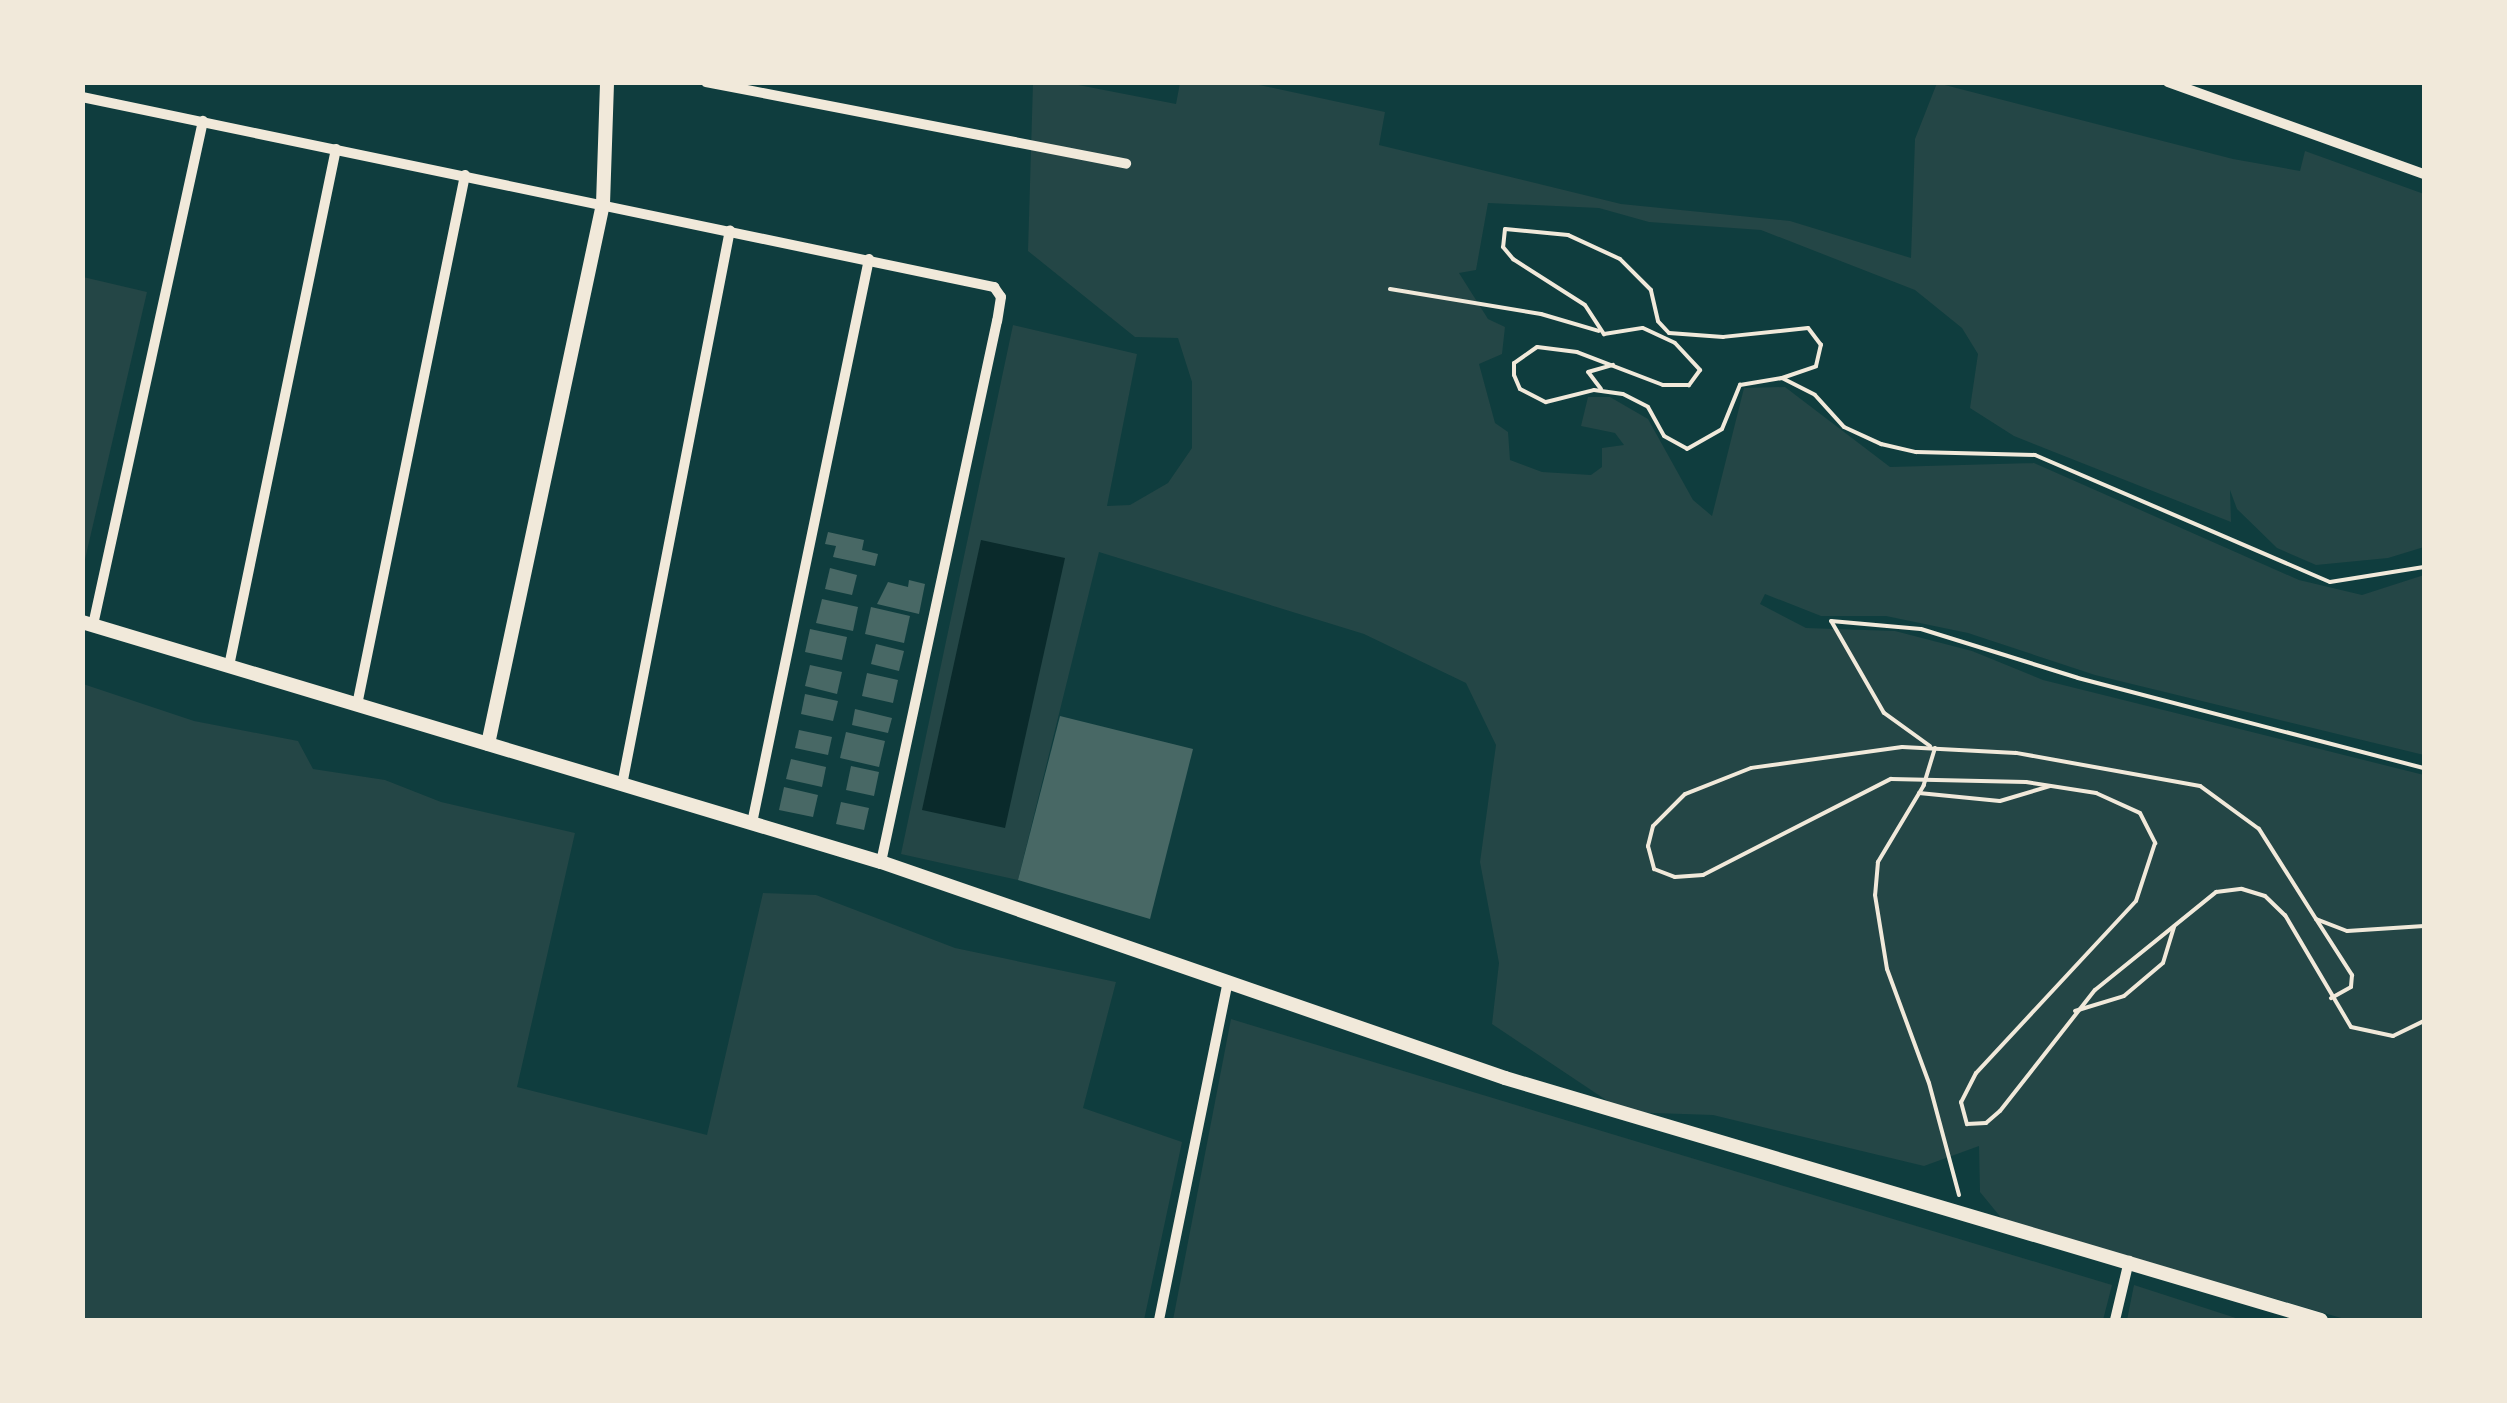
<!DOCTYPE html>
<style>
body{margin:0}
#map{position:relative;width:2507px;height:1403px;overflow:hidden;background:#0f3d3e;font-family:"Work Sans",sans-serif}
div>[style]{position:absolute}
.green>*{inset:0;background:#244646}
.water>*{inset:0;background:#0a2a2b}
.building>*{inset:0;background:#486865}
.path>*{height:4px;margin:-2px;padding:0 2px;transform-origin:2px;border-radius:2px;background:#f1e9da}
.minor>*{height:10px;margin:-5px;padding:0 5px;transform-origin:5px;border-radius:5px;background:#f1e9da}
.tertiary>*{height:14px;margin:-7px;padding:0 7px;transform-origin:7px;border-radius:7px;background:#f1e9da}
span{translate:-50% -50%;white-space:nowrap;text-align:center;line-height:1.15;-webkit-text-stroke:10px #f1e9da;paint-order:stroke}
.frame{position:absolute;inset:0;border:85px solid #f1e9da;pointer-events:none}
</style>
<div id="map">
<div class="green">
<div style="clip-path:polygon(1033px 83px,1068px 83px,1176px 104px,1180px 83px,1250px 83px,1385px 112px,1379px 145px,1621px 204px,1790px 221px,1911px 258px,1915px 139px,1937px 83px,2233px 159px,2300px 171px,2305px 151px,2424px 194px,2424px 547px,2388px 558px,2316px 565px,2277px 548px,2237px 509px,2230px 490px,2231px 522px,2014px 436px,1970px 408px,1978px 354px,1962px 328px,1915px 290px,1761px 230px,1649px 222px,1599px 208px,1488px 203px,1476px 270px,1459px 273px,1488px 319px,1505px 327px,1502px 354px,1479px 364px,1495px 423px,1508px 432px,1510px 460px,1542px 472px,1591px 475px,1602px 467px,1602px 448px,1624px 445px,1615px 433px,1581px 426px,1588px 397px,1610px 397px,1648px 419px,1693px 500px,1712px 516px,1744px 388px,1785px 387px,1890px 467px,2034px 463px,2299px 580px,2362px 595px,2424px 575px,2424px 755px,2095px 675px,1968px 633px,1886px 616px,1821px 616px,1765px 594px,1760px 604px,1806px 628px,1895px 631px,1972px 651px,2043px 680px,2424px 775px,2424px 1320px,2348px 1320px,2003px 1220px,1980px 1192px,1979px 1146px,1924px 1166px,1713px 1115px,1624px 1112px,1492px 1024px,1499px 963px,1480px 862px,1496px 745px,1466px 683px,1364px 634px,1099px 552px,1018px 880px,901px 854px,1013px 325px,1137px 354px,1107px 506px,1130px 505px,1168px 483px,1192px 448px,1192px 382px,1178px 338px,1135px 337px,1028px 251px)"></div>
<div style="clip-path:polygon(83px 277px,147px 292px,83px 568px,82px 277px)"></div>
<div style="clip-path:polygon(83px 684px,194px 721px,298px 741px,313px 769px,385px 780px,441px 802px,575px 833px,517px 1087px,707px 1135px,763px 893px,816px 895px,955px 948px,1116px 982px,1083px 1108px,1182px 1142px,1144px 1320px,83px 1320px)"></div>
<div style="clip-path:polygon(1231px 1019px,2112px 1285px,2103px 1320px,1173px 1320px)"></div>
<div style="clip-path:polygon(2134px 1285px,2242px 1320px,2127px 1320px)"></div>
</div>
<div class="water">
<div style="clip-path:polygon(981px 540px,1065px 558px,1005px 828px,922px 810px)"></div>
</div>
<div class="building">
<div style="clip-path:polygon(828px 532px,864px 540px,862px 550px,878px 554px,875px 566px,833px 557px,836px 546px,825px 544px)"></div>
<div style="clip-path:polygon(830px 568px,857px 575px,852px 595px,825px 589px)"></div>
<div style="clip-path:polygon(909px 580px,925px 584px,919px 614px,877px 604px,888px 582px,908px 587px)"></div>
<div style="clip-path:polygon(822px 599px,858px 607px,853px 631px,816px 623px)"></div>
<div style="clip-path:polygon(871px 607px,910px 616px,904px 643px,865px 634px)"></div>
<div style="clip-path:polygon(810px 629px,847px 637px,842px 660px,805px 652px)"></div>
<div style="clip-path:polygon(876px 644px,904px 651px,899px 671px,871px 664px)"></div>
<div style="clip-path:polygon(810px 665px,842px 672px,837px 694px,805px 686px)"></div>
<div style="clip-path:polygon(867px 673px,898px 680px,893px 703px,862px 696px)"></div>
<div style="clip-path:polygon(805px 694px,838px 701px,833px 721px,801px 714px)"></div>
<div style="clip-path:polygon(855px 709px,892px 718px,888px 733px,852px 725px)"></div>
<div style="clip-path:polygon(1060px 716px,1193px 749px,1150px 919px,1018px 880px)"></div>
<div style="clip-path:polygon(799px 730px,832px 737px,828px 755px,795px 748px)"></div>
<div style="clip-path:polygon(846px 732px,885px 741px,879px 767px,840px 758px)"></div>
<div style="clip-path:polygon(791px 759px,826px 767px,822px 787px,786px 779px)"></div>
<div style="clip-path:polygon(851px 766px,879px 772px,874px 796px,846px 790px)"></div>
<div style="clip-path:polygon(784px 787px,818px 795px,813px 817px,779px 810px)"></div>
<div style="clip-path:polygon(841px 802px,869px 808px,864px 830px,836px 824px)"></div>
</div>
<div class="path">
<div style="left:1390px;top:289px;width:153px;rotate:9.4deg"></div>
<div style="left:1541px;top:314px;width:60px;rotate:16.3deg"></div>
<div style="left:1782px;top:378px;width:36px;rotate:-19deg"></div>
<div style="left:1816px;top:366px;width:22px;rotate:-77deg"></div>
<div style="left:1821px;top:345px;width:21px;rotate:-127deg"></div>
<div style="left:1808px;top:328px;width:85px;rotate:174deg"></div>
<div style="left:1723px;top:337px;width:54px;rotate:-175.8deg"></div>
<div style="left:1669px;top:333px;width:16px;rotate:-133deg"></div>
<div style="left:1658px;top:321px;width:32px;rotate:-103deg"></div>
<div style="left:1651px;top:290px;width:44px;rotate:-135deg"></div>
<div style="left:1620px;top:259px;width:57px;rotate:-155.2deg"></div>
<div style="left:1568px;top:235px;width:63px;rotate:-174.6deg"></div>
<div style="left:1505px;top:229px;width:18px;rotate:96deg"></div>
<div style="left:1503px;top:247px;width:16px;rotate:50deg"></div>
<div style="left:1513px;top:259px;width:85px;rotate:32.6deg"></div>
<div style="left:1585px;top:305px;width:35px;rotate:57deg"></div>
<div style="left:1604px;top:334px;width:39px;rotate:-9deg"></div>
<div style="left:1643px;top:328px;width:35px;rotate:25deg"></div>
<div style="left:1675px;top:343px;width:37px;rotate:47deg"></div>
<div style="left:1700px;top:370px;width:19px;rotate:126deg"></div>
<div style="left:1689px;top:385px;width:26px;rotate:180deg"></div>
<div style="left:1663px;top:385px;width:92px;rotate:-159deg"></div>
<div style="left:1577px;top:352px;width:40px;rotate:-172.9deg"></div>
<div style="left:1537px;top:347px;width:28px;rotate:145deg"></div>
<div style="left:1514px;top:363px;width:12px;rotate:90deg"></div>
<div style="left:1514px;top:375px;width:15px;rotate:67deg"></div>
<div style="left:1520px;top:389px;width:29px;rotate:27deg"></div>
<div style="left:1546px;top:402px;width:49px;rotate:-14deg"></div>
<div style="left:1594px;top:390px;width:29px;rotate:8deg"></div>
<div style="left:1623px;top:394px;width:28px;rotate:27deg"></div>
<div style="left:1648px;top:407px;width:33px;rotate:61deg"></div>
<div style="left:1664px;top:436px;width:26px;rotate:29deg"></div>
<div style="left:1687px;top:449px;width:40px;rotate:-29.7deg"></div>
<div style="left:1722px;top:429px;width:48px;rotate:-67.8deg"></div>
<div style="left:1740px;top:385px;width:43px;rotate:-9.5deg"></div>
<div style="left:1782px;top:378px;width:37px;rotate:27deg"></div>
<div style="left:1815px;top:395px;width:43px;rotate:47.8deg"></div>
<div style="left:1844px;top:427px;width:41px;rotate:24.7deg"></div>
<div style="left:1881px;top:444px;width:36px;rotate:13deg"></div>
<div style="left:1916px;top:452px;width:119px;rotate:1.4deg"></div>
<div style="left:2035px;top:455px;width:321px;rotate:23.3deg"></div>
<div style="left:2330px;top:582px;width:95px;rotate:-9.1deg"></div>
<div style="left:1601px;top:389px;width:21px;rotate:-127deg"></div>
<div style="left:1588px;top:372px;width:26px;rotate:-16deg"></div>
<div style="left:1930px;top:746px;width:57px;rotate:-144.3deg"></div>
<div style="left:1884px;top:713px;width:106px;rotate:-119.9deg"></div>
<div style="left:1831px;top:621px;width:90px;rotate:5.1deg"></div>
<div style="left:1921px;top:629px;width:164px;rotate:17.3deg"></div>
<div style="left:2078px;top:678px;width:358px;rotate:14.6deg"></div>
<div style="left:1935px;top:748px;width:39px;rotate:107deg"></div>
<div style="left:1924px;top:785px;width:90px;rotate:120.9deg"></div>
<div style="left:1878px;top:862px;width:33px;rotate:95deg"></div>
<div style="left:1875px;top:895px;width:75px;rotate:80.8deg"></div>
<div style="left:1887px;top:969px;width:121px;rotate:69.8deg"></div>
<div style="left:1929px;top:1083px;width:116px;rotate:75deg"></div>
<div style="left:1919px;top:793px;width:81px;rotate:5.6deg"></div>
<div style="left:2000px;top:801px;width:52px;rotate:-16.7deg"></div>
<div style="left:2316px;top:919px;width:67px;rotate:57.3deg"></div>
<div style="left:2352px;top:975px;width:12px;rotate:95deg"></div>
<div style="left:2351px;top:987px;width:23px;rotate:151deg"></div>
<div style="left:2424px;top:926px;width:77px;rotate:176.3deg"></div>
<div style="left:2347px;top:931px;width:33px;rotate:-159deg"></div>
<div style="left:2316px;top:919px;width:107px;rotate:-122.3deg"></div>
<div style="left:2259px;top:829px;width:73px;rotate:-143.9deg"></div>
<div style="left:2200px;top:786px;width:187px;rotate:-169.8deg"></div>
<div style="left:2016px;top:753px;width:114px;rotate:-177deg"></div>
<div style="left:1902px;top:747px;width:152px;rotate:172.1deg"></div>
<div style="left:1751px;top:768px;width:71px;rotate:158.5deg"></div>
<div style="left:1685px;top:794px;width:45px;rotate:135deg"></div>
<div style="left:1653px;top:826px;width:21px;rotate:104deg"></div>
<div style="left:1648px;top:846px;width:24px;rotate:75deg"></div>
<div style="left:1654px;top:869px;width:22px;rotate:21deg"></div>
<div style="left:1675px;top:877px;width:28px;rotate:-4deg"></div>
<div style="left:1703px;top:875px;width:211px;rotate:-27.1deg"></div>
<div style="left:1891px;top:779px;width:135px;rotate:1.3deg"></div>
<div style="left:2026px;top:782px;width:71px;rotate:8.9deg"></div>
<div style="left:2096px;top:793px;width:48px;rotate:24.4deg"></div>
<div style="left:2140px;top:813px;width:34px;rotate:63deg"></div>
<div style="left:2155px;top:843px;width:61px;rotate:108.1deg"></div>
<div style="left:2136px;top:901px;width:235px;rotate:132.9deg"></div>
<div style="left:1976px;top:1073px;width:33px;rotate:117deg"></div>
<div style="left:1961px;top:1102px;width:23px;rotate:75deg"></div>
<div style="left:1967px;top:1124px;width:19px;rotate:-3deg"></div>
<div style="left:1986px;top:1123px;width:18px;rotate:-41deg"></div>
<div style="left:2000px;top:1111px;width:154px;rotate:-51.9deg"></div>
<div style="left:2095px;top:990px;width:156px;rotate:-39deg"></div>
<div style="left:2216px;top:892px;width:26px;rotate:-7deg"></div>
<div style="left:2242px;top:889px;width:24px;rotate:17deg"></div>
<div style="left:2265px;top:896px;width:28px;rotate:44deg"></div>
<div style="left:2285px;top:915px;width:130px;rotate:59.5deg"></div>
<div style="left:2351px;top:1027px;width:43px;rotate:12.1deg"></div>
<div style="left:2393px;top:1036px;width:34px;rotate:-26deg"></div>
<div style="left:2075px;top:1011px;width:51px;rotate:-17deg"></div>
<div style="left:2124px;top:996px;width:51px;rotate:-40.2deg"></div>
<div style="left:2163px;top:963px;width:38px;rotate:-73deg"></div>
</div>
<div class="minor">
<div style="left:706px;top:82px;width:428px;rotate:11deg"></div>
<div style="left:2168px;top:82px;width:272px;rotate:19.8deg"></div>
<div style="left:82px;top:97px;width:932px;rotate:11.77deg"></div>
<div style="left:994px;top:287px;width:12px;rotate:55deg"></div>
<div style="left:1001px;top:297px;width:24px;rotate:99deg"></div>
<div style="left:997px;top:321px;width:553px;rotate:102.1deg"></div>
<div style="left:93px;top:625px;width:516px;rotate:-77.69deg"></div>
<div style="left:229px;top:666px;width:528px;rotate:-78.31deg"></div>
<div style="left:357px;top:705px;width:541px;rotate:-78.48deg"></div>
<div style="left:622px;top:785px;width:565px;rotate:-78.99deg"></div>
<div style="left:752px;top:823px;width:576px;rotate:-78.28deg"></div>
<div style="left:1159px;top:1320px;width:346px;rotate:-78.5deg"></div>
<div style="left:2115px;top:1320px;width:61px;rotate:-76.7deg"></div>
</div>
<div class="tertiary">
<div style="left:82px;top:622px;width:834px;rotate:16.72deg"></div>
<div style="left:881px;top:862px;width:660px;rotate:19.09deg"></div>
<div style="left:1505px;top:1078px;width:851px;rotate:16.52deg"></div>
<div style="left:488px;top:744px;width:552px;rotate:-77.98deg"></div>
<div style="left:603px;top:204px;width:122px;rotate:-88.1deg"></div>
</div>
<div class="frame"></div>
</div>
